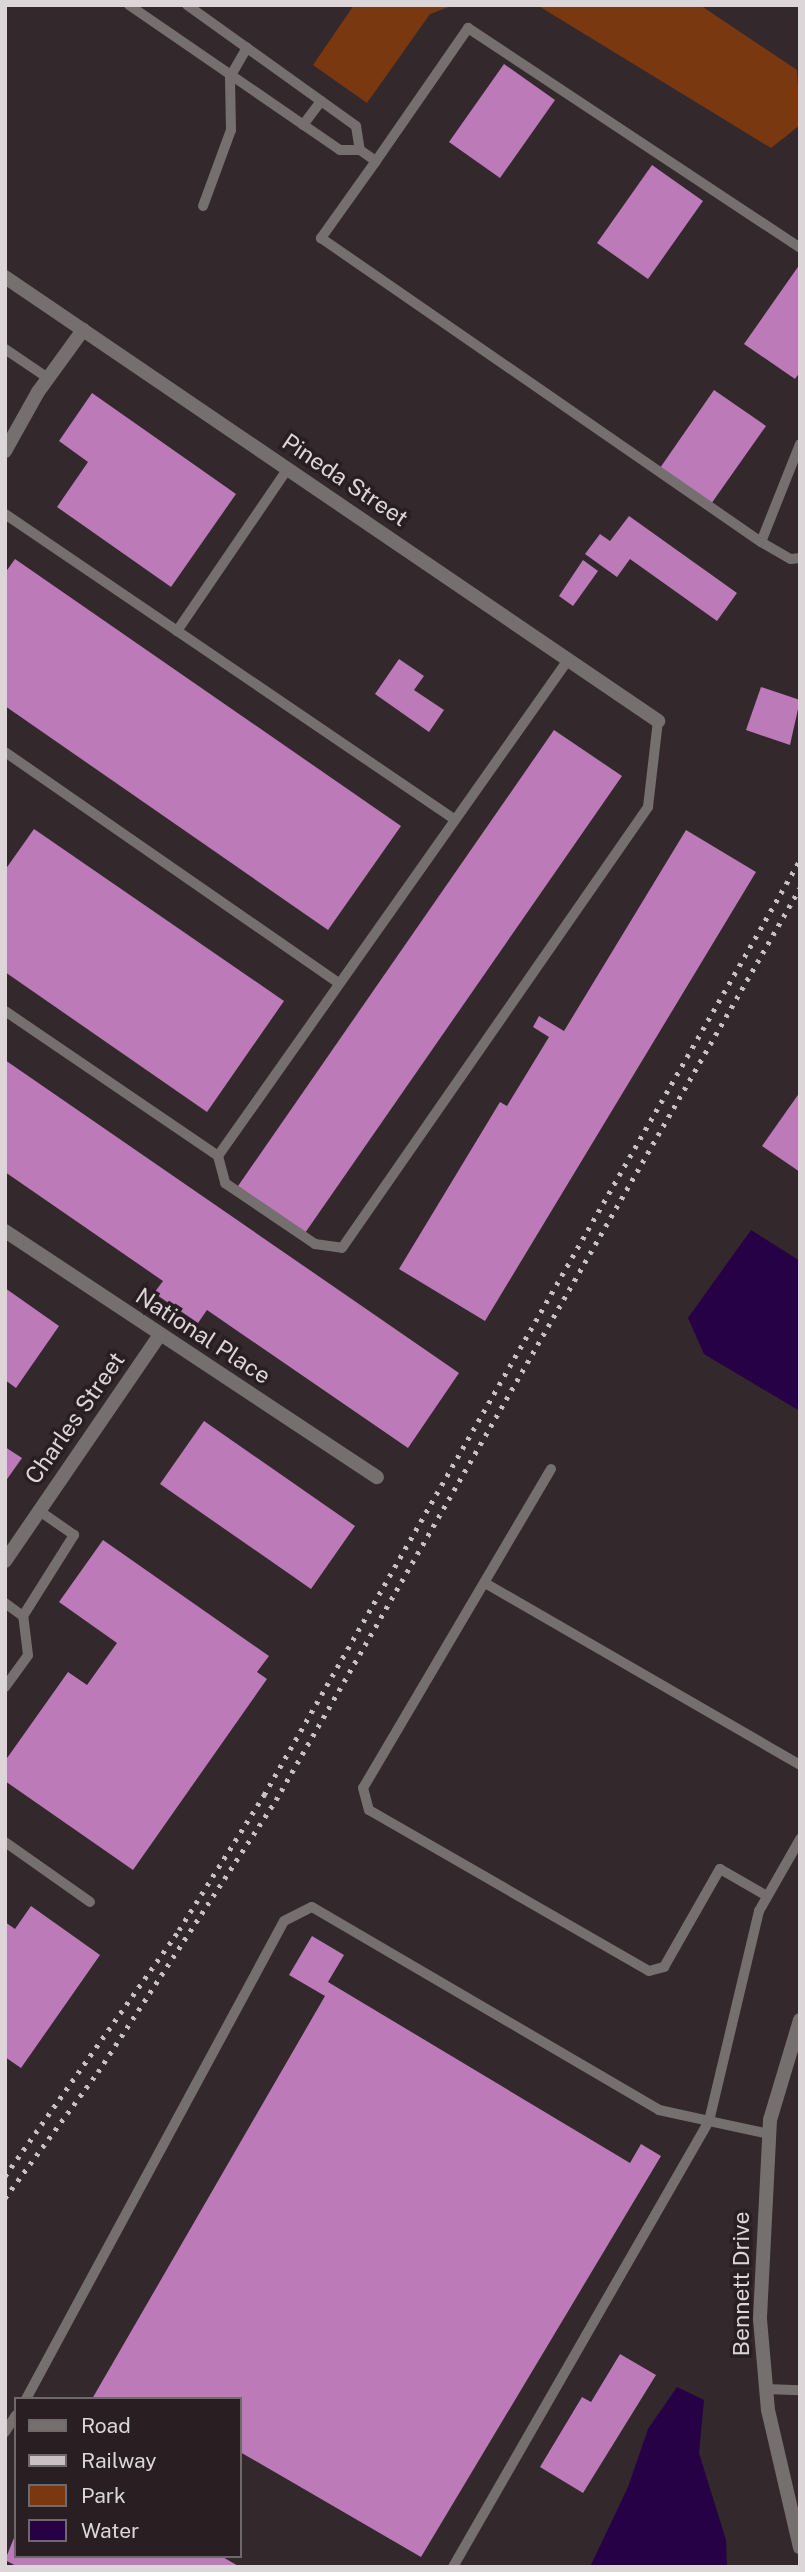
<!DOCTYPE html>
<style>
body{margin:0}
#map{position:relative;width:805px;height:2572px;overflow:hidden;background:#33282c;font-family:"Public Sans",sans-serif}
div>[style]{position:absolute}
.green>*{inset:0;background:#7a3811}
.water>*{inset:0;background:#270146}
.building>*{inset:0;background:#bc7ab9}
.service>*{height:10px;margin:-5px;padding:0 5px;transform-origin:5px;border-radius:5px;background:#756f6f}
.minor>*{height:14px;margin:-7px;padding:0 7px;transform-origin:7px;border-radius:7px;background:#756f6f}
.tertiary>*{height:14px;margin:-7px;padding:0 7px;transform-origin:7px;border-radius:7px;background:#756f6f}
.rail>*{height:5px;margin-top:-2.5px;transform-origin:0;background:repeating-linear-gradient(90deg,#c8c0c2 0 3.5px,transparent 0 10.5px)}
span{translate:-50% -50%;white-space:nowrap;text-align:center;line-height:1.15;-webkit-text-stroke:7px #291e22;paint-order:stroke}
.street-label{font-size:23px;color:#ddd6d8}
.frame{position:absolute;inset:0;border:7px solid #ddd6d8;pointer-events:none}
.legend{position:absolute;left:14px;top:2397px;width:228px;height:161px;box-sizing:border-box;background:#291e22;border:2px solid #71686b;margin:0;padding:9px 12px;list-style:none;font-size:21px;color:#ddd6d8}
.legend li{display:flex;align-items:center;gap:14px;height:35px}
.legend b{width:35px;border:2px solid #71686b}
</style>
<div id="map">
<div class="green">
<div style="clip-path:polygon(354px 5px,454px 5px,430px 14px,367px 103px,313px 65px)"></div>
<div style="clip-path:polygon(537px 5px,700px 5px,797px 70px,800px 125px,771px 148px)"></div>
</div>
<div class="water">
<div style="clip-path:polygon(751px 1230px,800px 1261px,800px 1411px,704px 1354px,688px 1318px)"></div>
<div style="clip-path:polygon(677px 2387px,704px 2400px,699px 2453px,726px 2540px,727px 2567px,590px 2567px,628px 2487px,648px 2429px)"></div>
</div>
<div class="building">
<div style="clip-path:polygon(504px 64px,555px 100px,500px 178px,449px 142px)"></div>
<div style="clip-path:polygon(652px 165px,703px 201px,648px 279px,597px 243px)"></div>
<div style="clip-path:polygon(800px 264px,800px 372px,795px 379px,744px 344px)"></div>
<div style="clip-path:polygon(714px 390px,766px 426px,711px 504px,660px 468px)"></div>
<div style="clip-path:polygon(92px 393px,236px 494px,171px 587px,57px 507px,88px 462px,59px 441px)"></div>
<div style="clip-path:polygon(629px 516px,737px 593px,717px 621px,630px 559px,617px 577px,585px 554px,600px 534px,610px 541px)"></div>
<div style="clip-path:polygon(15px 559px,401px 826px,328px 930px,5px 706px,5px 573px)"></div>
<div style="clip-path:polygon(583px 560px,598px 571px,573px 606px,559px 596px)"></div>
<div style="clip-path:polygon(399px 659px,424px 676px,414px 690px,444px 710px,429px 732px,375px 694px)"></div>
<div style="clip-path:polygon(761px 687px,800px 700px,790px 745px,746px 730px)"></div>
<div style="clip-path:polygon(554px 730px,622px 776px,305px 1233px,238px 1186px)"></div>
<div style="clip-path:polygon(34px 829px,284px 1001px,207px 1112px,5px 972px,5px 870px)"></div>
<div style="clip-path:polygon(686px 830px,756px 872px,485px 1321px,399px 1269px,500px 1102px,507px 1106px,549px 1037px,533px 1027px,539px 1016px,564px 1031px)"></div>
<div style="clip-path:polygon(5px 1060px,459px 1373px,408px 1448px,207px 1310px,198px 1323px,154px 1293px,163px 1281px,5px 1172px)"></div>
<div style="clip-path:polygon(800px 1092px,800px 1172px,762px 1146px)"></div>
<div style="clip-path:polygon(5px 1288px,59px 1326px,16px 1388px,5px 1380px)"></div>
<div style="clip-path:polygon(204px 1421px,355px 1526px,311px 1589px,160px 1484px)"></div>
<div style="clip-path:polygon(5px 1447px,22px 1458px,5px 1482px)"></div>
<div style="clip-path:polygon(103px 1540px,269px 1656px,257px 1672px,267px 1679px,133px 1870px,5px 1781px,5px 1761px,68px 1672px,87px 1685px,117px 1643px,59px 1602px)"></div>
<div style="clip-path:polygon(31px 1906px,100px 1955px,21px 2068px,5px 2057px,5px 1922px,15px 1929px)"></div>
<div style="clip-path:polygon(312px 1936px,344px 1955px,328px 1982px,630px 2163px,641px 2144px,661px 2156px,421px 2557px,240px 2452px,240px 2399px,92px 2399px,325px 1996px,289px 1975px)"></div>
<div style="clip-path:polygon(620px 2354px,656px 2375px,583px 2493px,540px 2467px,582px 2397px,591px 2402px)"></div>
<div style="clip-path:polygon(16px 2533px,16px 2556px,221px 2556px,240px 2567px,18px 2567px,5px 2560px)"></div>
</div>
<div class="service">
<div style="left:129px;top:5px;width:256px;rotate:34.5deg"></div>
<div style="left:340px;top:150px;width:20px"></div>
<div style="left:360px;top:150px;width:19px;rotate:35deg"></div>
<div style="left:376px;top:161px;width:162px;rotate:-55.3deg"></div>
<div style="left:468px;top:28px;width:398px;rotate:33.5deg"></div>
<div style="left:187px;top:5px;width:208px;rotate:35.6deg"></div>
<div style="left:356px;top:126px;width:24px;rotate:81deg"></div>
<div style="left:303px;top:125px;width:30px;rotate:-53deg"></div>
<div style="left:376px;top:161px;width:95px;rotate:125.5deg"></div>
<div style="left:321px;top:238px;width:535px;rotate:34.64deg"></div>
<div style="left:203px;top:206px;width:81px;rotate:-69.8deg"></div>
<div style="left:231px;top:130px;width:53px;rotate:-91.1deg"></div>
<div style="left:230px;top:77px;width:34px;rotate:-60deg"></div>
<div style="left:5px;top:349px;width:52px;rotate:34deg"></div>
<div style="left:800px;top:444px;width:105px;rotate:111.7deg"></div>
<div style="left:761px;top:542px;width:34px;rotate:30deg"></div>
<div style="left:791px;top:559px;width:9px;rotate:-6deg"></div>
<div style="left:5px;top:514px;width:543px;rotate:34.19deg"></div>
<div style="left:177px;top:631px;width:197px;rotate:-55.7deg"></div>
<div style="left:568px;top:660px;width:607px;rotate:125.21deg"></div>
<div style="left:218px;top:1156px;width:28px;rotate:75deg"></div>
<div style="left:225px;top:1183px;width:109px;rotate:34.1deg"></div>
<div style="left:315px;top:1244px;width:27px;rotate:8deg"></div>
<div style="left:342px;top:1248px;width:537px;rotate:-55.24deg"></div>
<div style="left:648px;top:807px;width:87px;rotate:-83.4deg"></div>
<div style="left:5px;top:752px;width:406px;rotate:34.7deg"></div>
<div style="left:5px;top:1011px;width:258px;rotate:34.2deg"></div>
<div style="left:551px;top:1469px;width:370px;rotate:120.5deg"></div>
<div style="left:363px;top:1788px;width:23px;rotate:75deg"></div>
<div style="left:369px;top:1810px;width:323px;rotate:29.9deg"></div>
<div style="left:649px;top:1971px;width:16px;rotate:-15deg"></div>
<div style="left:664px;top:1967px;width:113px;rotate:-60.3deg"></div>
<div style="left:720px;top:1869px;width:54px;rotate:29.9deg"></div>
<div style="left:485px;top:1583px;width:364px;rotate:30deg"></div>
<div style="left:5px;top:1603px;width:22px;rotate:36deg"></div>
<div style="left:5px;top:1687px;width:39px;rotate:-54deg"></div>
<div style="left:28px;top:1655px;width:39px;rotate:-97deg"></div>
<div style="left:23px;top:1616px;width:96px;rotate:-57.8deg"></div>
<div style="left:74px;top:1535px;width:44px;rotate:-145.2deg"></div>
<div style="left:5px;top:1842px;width:104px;rotate:35.2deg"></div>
<div style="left:769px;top:2134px;width:61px;rotate:-167.8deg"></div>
<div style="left:709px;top:2121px;width:216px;rotate:-76.6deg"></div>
<div style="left:759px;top:1911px;width:83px;rotate:-60.3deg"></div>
<div style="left:766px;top:2389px;width:34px;rotate:2deg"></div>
<div style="left:26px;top:2399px;width:543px;rotate:-61.64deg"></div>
<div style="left:284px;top:1921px;width:31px;rotate:-27deg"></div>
<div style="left:312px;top:1907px;width:402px;rotate:30.3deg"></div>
<div style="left:659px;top:2110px;width:51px;rotate:12.4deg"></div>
<div style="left:709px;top:2121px;width:514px;rotate:119.86deg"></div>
<div style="left:5px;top:2432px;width:20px;rotate:-57deg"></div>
</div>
<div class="minor">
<div style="left:5px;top:277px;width:790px;rotate:34.21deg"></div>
<div style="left:5px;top:451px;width:68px;rotate:-60.8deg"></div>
<div style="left:38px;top:392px;width:77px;rotate:-54deg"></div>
<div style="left:5px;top:1231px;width:446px;rotate:33.5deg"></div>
<div style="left:5px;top:1561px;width:274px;rotate:-55.6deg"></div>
</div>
<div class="tertiary">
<div style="left:800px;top:2020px;width:104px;rotate:106.7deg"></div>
<div style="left:770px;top:2120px;width:199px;rotate:92.9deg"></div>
<div style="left:760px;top:2319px;width:91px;rotate:85deg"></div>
<div style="left:768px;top:2410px;width:141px;rotate:76.9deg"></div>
</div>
<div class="rail">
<div style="left:5px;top:2176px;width:301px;rotate:-54.7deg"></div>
<div style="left:179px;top:1930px;width:160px;rotate:-57.8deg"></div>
<div style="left:264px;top:1795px;width:1078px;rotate:-60.18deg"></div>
<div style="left:5px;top:2198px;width:157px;rotate:-53.6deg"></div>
<div style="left:98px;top:2072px;width:325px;rotate:-56.8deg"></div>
<div style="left:276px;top:1800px;width:1052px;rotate:-60.12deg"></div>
</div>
<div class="street-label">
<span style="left:345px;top:480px;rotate:34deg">Pineda Street</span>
<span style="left:203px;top:1336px;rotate:33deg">National Place</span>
<span style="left:75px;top:1418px;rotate:-55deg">Charles Street</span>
<span style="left:741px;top:2284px;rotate:-90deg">Bennett Drive</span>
</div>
<div class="frame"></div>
<ul class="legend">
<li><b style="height:9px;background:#756f6f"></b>Road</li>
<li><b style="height:9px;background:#c8c0c2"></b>Railway</li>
<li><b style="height:19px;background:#7a3811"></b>Park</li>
<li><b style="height:19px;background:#270146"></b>Water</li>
</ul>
</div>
